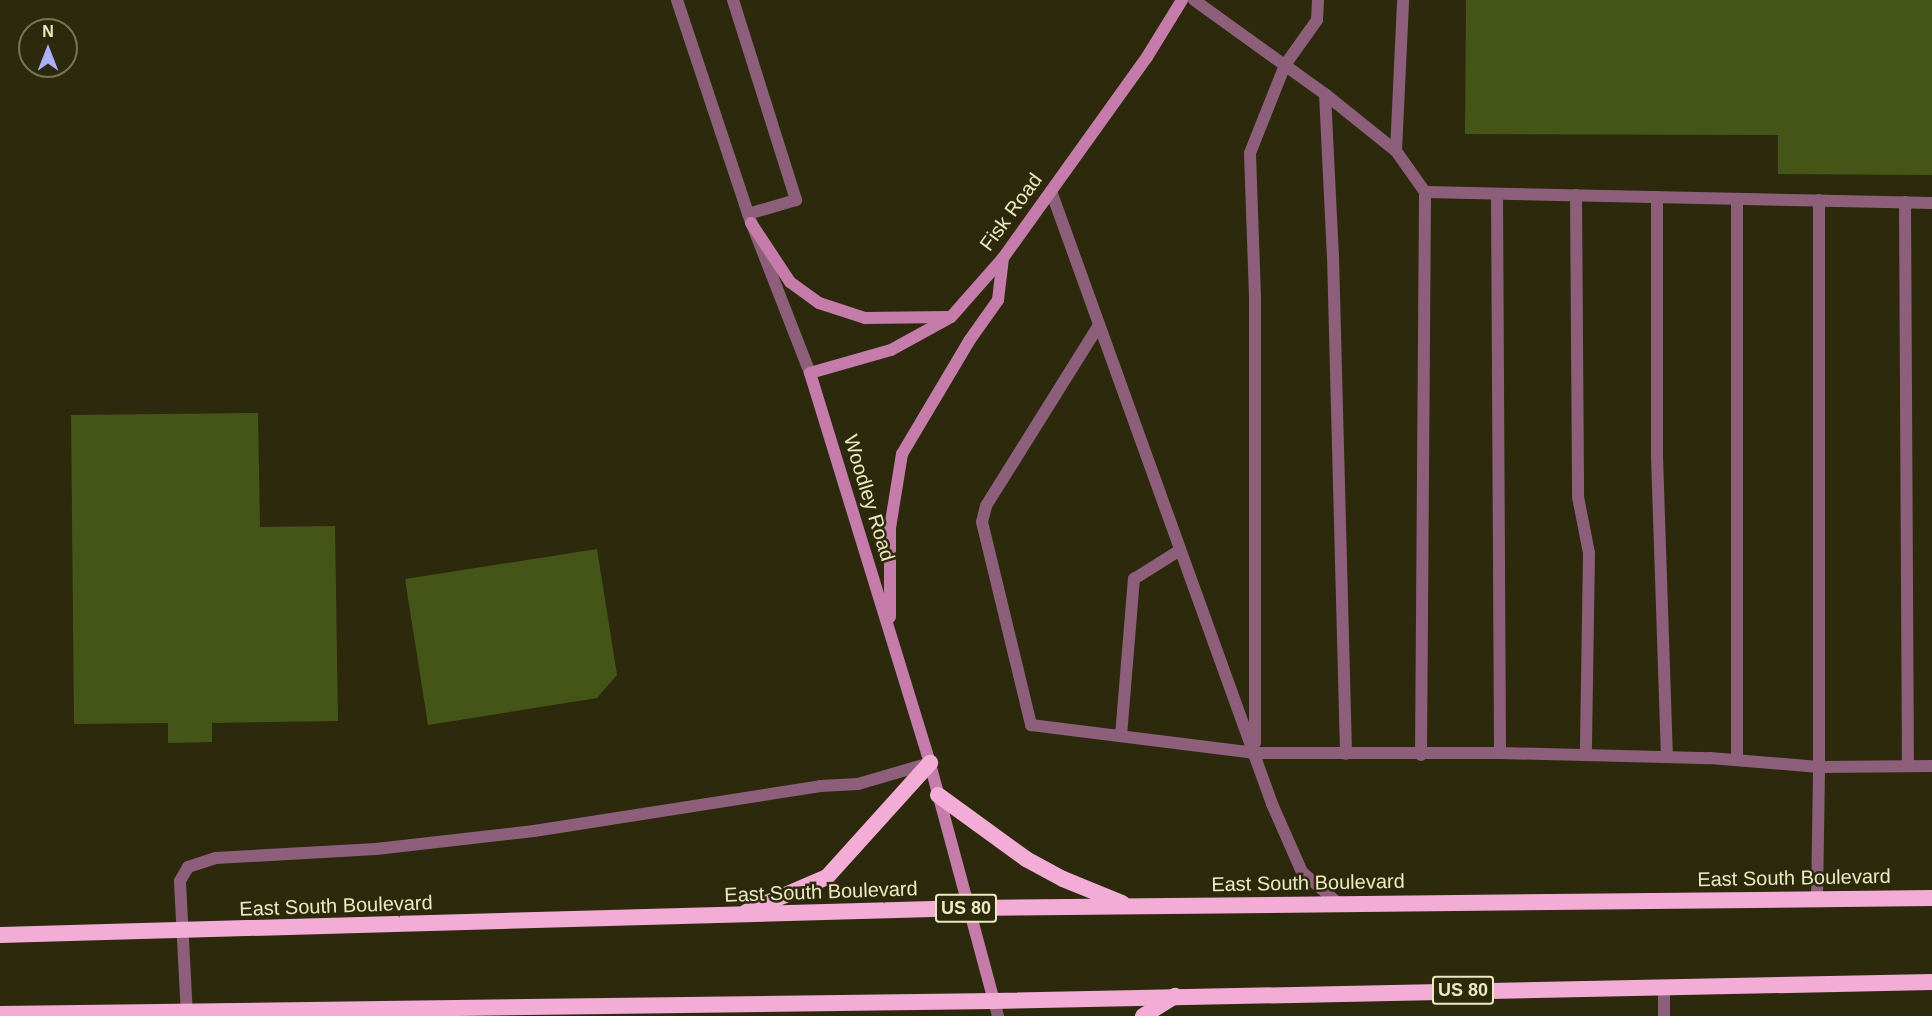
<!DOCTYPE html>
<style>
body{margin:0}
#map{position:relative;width:1932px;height:1016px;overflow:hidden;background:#2c290d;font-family:Arial,sans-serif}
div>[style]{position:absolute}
.building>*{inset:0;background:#455518}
.service>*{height:12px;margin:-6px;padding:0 6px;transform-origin:6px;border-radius:6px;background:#8d5f7b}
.minor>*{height:12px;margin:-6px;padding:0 6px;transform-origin:6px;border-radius:6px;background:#8d5f7b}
.tertiary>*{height:12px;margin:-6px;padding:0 6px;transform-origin:6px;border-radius:6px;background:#8d5f7b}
.secondary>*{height:12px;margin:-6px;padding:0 6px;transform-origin:6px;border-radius:6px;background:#c67caa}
.trunk>*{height:16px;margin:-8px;padding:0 8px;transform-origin:8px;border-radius:8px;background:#f2acd6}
span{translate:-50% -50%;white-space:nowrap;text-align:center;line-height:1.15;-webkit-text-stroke:5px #2c290d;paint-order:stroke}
.shield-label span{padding:2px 4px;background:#2c290d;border:2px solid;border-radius:4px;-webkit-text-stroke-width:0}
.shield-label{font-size:18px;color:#ede9c0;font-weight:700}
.street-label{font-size:20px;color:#ede9c0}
.north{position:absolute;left:18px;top:18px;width:60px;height:60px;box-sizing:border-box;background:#2c290d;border:2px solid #797655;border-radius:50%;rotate:0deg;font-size:16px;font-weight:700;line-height:24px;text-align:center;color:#ede9c0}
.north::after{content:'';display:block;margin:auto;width:21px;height:27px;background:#adaffb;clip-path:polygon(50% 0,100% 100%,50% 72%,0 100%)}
</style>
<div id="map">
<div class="building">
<div style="clip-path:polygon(1466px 0,1932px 0,1932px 175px,1778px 174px,1778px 135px,1465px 134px)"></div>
<div style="clip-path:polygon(258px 413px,260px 527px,335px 526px,338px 721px,212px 723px,212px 742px,168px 743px,168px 723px,74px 724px,71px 415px)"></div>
<div style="clip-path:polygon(597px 549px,617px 675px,597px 698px,428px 725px,405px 579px)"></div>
</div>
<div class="service">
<div style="left:733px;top:0;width:210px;rotate:72.5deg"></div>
<div style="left:796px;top:200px;width:50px;rotate:163.7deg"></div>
<div style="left:1194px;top:0;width:161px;rotate:35.7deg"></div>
<div style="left:1325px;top:94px;width:162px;rotate:87.2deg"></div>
<div style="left:1333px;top:256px;width:498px;rotate:88.5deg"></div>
<div style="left:1325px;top:94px;width:91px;rotate:38.8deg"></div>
<div style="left:1396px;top:151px;width:151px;rotate:-87.3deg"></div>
<div style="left:1396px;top:151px;width:50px;rotate:54.7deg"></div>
<div style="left:1425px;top:192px;width:507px;rotate:1.24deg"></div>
<div style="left:1051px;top:191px;width:652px;rotate:70.17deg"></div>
<div style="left:1272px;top:804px;width:74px;rotate:66.2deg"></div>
<div style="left:1302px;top:872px;width:49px;rotate:40.9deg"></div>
<div style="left:1497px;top:194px;width:559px;rotate:89.69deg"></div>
<div style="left:1576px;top:195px;width:302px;rotate:89.6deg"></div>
<div style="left:1578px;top:497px;width:57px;rotate:78.9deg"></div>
<div style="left:1589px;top:553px;width:202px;rotate:90.9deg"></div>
<div style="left:1657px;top:197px;width:260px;rotate:90deg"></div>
<div style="left:1657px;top:457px;width:300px;rotate:88.1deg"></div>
<div style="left:1737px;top:199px;width:561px;rotate:90deg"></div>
<div style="left:1905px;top:202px;width:564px;rotate:89.7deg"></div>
<div style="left:1099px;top:325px;width:213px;rotate:122deg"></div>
<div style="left:986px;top:506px;width:16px;rotate:104deg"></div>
<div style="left:982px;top:522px;width:209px;rotate:76.4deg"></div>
<div style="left:1031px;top:725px;width:226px;rotate:7.1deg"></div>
<div style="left:1255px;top:753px;width:245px"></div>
<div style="left:1500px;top:753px;width:210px;rotate:1.4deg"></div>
<div style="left:1710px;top:758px;width:109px;rotate:4.7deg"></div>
<div style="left:1819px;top:767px;width:567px;rotate:-90deg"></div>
<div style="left:1121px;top:736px;width:158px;rotate:-85.3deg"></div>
<div style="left:1134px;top:579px;width:54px;rotate:-32.2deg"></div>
<div style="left:1255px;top:743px;width:446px;rotate:-90deg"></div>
<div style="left:1255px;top:297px;width:144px;rotate:-92deg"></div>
<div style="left:1250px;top:153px;width:95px;rotate:-68.3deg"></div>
<div style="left:1285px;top:65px;width:55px;rotate:-54.6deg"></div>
<div style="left:1317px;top:20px;width:20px;rotate:-87deg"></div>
<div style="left:1421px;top:755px;width:563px;rotate:-89.59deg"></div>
<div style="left:1817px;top:899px;width:132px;rotate:-89.1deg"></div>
<div style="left:1819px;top:767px;width:113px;rotate:-0.5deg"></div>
<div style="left:1664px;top:986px;width:30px;rotate:90deg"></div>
</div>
<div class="minor">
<div style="left:187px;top:1016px;width:135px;rotate:-93deg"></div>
<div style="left:180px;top:881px;width:16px;rotate:-60deg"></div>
<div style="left:188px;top:867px;width:29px;rotate:-18deg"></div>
<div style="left:216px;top:858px;width:160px;rotate:-3.2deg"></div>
<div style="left:376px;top:849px;width:159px;rotate:-6.5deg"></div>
<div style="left:534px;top:831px;width:290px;rotate:-8.9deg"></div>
<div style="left:820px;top:786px;width:38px;rotate:-3deg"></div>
<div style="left:858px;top:784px;width:75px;rotate:-16.3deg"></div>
</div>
<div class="tertiary">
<div style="left:677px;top:0;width:225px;rotate:71.6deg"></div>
<div style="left:748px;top:214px;width:171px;rotate:68.7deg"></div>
<div style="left:994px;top:1001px;width:16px;rotate:75deg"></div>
</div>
<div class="secondary">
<div style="left:751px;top:223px;width:71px;rotate:56.5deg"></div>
<div style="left:790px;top:282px;width:36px;rotate:36deg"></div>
<div style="left:819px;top:303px;width:48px;rotate:18.1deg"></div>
<div style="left:865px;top:318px;width:82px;rotate:-0.7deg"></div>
<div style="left:890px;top:617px;width:89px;rotate:-90deg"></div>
<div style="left:890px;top:528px;width:75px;rotate:-80.8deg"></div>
<div style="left:902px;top:454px;width:131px;rotate:-59.3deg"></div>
<div style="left:969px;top:341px;width:50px;rotate:-54.7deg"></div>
<div style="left:998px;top:300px;width:42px;rotate:-83.2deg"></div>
<div style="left:994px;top:1001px;width:246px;rotate:-105.1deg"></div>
<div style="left:930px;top:763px;width:408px;rotate:-107.1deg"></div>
<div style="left:810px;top:373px;width:84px;rotate:-15.9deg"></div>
<div style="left:891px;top:350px;width:68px;rotate:-28.8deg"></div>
<div style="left:951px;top:317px;width:79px;rotate:-48.6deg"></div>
<div style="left:1003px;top:258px;width:247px;rotate:-54.4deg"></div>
<div style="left:1147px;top:57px;width:67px;rotate:-58.4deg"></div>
</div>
<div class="trunk">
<div style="left:938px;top:795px;width:109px;rotate:36deg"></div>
<div style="left:1026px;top:859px;width:42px;rotate:28.4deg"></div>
<div style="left:1063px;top:879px;width:64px;rotate:22.1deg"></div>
<div style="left:746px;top:912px;width:88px;rotate:-23.4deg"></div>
<div style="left:827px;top:877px;width:154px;rotate:-47.9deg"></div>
<div style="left:0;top:935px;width:969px;rotate:-1.6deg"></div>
<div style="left:969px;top:908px;width:963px;rotate:-0.59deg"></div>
<div style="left:0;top:1014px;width:994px;rotate:-0.75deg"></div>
<div style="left:994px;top:1001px;width:938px;rotate:-1.16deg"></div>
<div style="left:1143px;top:1016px;width:38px;rotate:-32deg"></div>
</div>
<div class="shield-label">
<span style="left:966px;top:908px">US 80</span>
<span style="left:1463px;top:990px">US 80</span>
</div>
<div class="street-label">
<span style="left:1011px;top:212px;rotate:-54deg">Fisk Road</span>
<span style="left:869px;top:498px;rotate:73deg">Woodley Road</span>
<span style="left:1794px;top:878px;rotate:-1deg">East South Boulevard</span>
<span style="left:1308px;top:883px;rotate:-1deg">East South Boulevard</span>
<span style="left:821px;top:892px;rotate:-2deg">East South Boulevard</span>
<span style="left:336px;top:906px;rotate:-2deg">East South Boulevard</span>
</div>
<div class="north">N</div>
</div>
